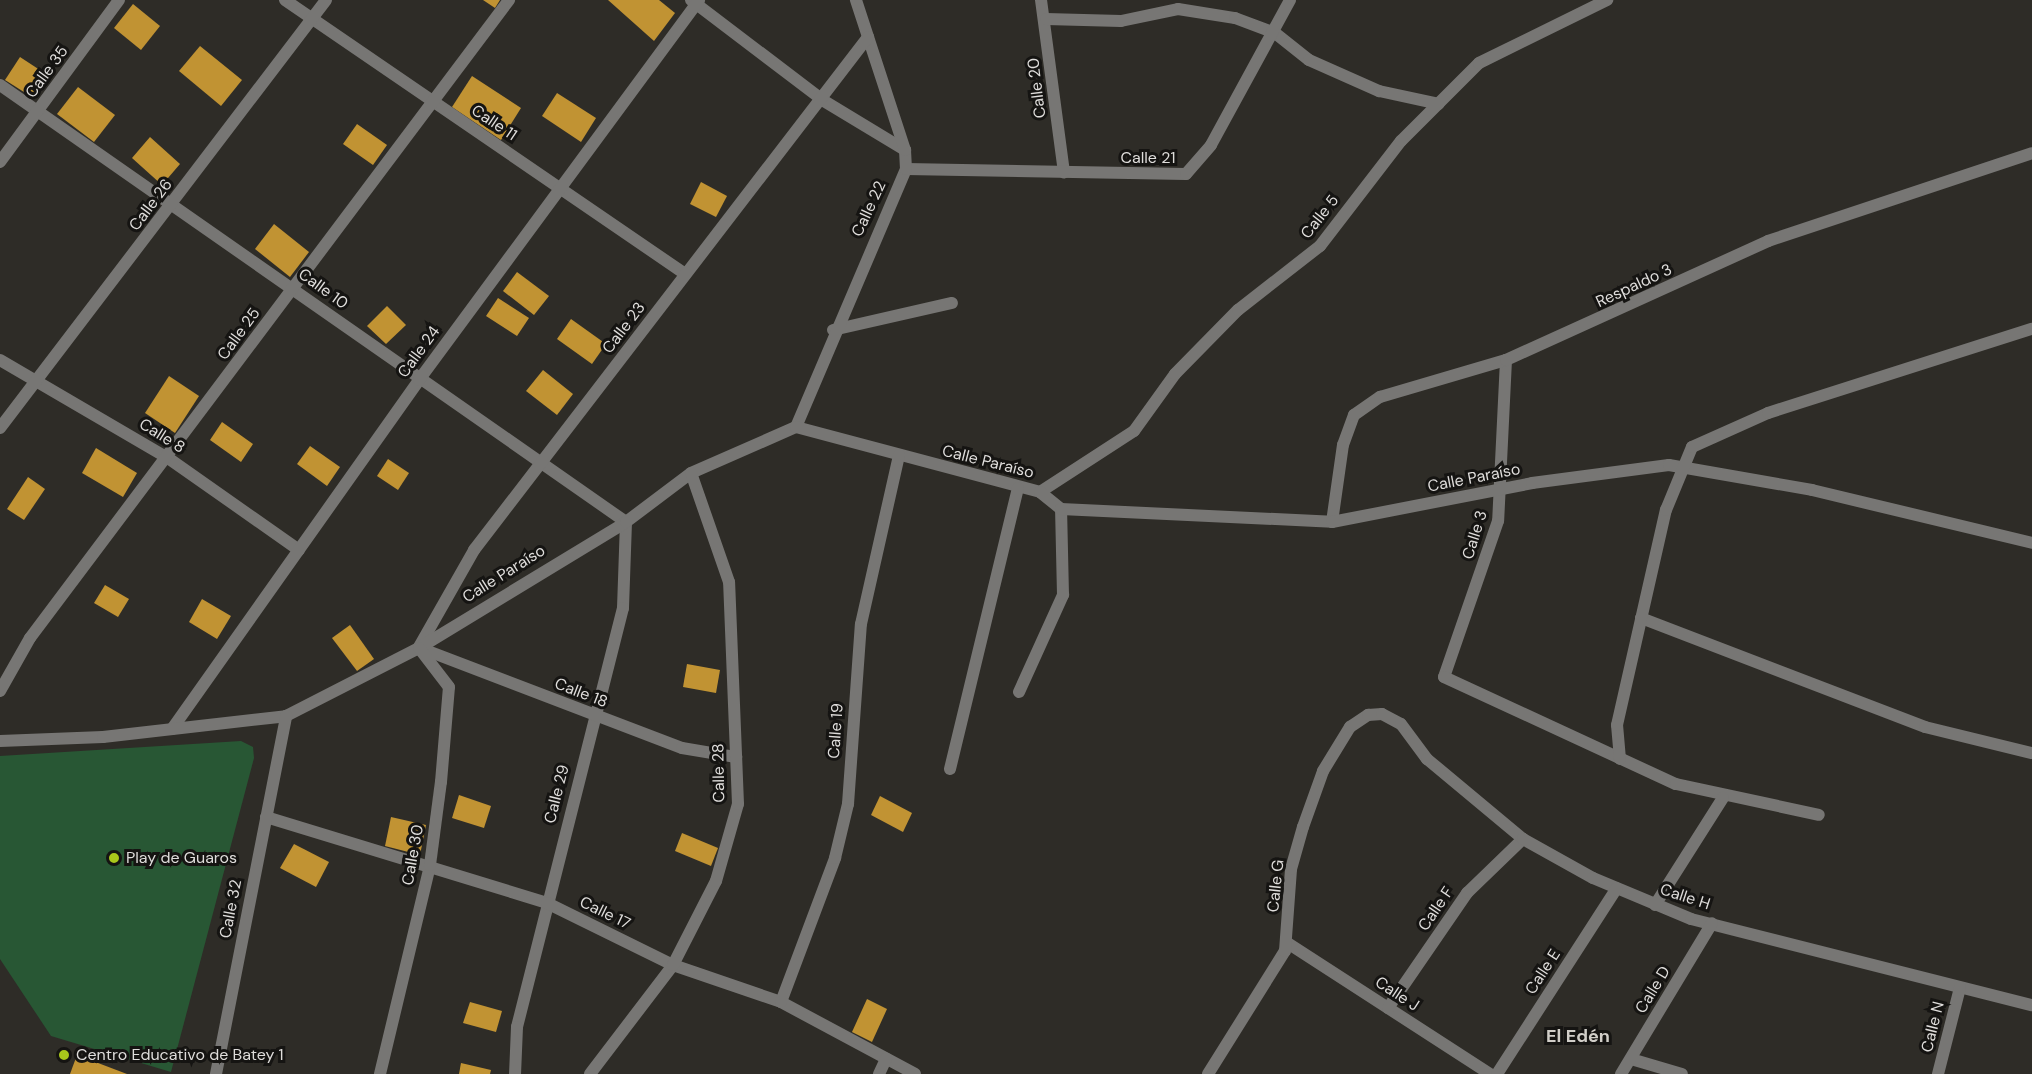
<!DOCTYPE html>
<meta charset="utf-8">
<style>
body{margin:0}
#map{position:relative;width:2032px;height:1074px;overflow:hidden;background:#2e2c27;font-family:"DM Sans",sans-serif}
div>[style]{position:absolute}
.green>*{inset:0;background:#285734}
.building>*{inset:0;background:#c19333}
.minor>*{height:12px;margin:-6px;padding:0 6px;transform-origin:6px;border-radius:6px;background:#777674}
.dots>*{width:16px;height:16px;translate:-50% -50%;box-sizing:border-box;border:3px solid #151412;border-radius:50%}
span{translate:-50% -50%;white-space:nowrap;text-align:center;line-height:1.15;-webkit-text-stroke:6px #151412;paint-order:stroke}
.street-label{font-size:16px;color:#dfdddb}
.poi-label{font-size:16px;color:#dfdddb}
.left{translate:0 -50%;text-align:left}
.neighbourhood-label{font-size:18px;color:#d1cec8;font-weight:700}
</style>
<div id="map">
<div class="green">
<div style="clip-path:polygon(241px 741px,253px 747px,254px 758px,171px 1072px,51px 1036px,0 959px,0 756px)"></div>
</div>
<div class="building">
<div style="clip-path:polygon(483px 0,500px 0,495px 8px)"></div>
<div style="clip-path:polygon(608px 0,659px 0,675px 13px,654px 41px)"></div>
<div style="clip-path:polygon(133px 4px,160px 26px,141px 50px,114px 28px)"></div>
<div style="clip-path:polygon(200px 46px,242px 80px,221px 106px,179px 71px)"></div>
<div style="clip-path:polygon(20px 57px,49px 76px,35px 99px,5px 80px)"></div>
<div style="clip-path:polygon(472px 76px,521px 108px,501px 140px,452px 107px)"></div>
<div style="clip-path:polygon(78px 87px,115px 115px,94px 142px,57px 114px)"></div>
<div style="clip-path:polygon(557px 93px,596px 118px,581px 142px,542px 116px)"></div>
<div style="clip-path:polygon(357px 124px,387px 145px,373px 165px,343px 144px)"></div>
<div style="clip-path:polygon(150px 137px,180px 164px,162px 185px,132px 158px)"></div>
<div style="clip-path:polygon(701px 182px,727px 196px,716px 217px,690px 204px)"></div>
<div style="clip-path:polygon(274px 224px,309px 252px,290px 277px,255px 249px)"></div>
<div style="clip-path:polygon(517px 272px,549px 296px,534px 315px,503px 291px)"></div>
<div style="clip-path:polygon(498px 298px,529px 318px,517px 336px,486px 316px)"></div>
<div style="clip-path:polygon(387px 306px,406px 325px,386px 344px,367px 326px)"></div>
<div style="clip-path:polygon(571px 319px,606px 344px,592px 364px,557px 339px)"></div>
<div style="clip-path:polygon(543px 370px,573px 394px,557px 415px,526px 391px)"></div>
<div style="clip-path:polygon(169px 376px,199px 396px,175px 433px,145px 413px)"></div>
<div style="clip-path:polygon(222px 422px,253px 444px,241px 462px,210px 440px)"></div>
<div style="clip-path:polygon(310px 446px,340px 467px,327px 486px,297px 464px)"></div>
<div style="clip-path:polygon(96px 448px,137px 473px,123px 497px,82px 473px)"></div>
<div style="clip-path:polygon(388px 459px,409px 473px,398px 490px,377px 476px)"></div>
<div style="clip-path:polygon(28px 477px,45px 489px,24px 520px,7px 509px)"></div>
<div style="clip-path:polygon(105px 585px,129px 599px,118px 617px,94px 603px)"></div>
<div style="clip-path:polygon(202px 599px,231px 616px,217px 639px,189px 622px)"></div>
<div style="clip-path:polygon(350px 625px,374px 659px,357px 671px,332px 638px)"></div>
<div style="clip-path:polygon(687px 664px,720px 670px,716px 693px,683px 687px)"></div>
<div style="clip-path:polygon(459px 795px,491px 806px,484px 828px,452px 818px)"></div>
<div style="clip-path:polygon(880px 796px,912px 813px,903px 832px,871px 815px)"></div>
<div style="clip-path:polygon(391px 817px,426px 825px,420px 855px,385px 846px)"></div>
<div style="clip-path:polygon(682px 833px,718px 848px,711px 866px,675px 851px)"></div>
<div style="clip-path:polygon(294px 844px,329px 862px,316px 887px,280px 868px)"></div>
<div style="clip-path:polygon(867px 999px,887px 1009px,872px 1042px,852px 1032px)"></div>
<div style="clip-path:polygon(470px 1002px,502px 1011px,496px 1032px,463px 1023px)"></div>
<div style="clip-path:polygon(77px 1055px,127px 1074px,70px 1074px)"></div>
<div style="clip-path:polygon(461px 1063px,491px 1070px,490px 1074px,459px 1074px)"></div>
</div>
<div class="minor">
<div style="left:285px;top:0;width:485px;rotate:34.4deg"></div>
<div style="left:691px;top:0;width:167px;rotate:37.2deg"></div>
<div style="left:824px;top:101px;width:95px;rotate:31.2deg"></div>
<div style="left:1041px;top:0;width:174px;rotate:82.4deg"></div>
<div style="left:1046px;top:19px;width:75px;rotate:1.5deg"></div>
<div style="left:1121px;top:21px;width:58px;rotate:-11.9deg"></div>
<div style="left:1178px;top:9px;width:58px;rotate:9deg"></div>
<div style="left:1235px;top:18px;width:43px;rotate:20.6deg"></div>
<div style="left:1275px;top:33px;width:43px;rotate:38.5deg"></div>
<div style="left:1309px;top:60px;width:77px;rotate:23.9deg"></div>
<div style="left:1379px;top:91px;width:61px;rotate:12.2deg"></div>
<div style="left:0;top:85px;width:763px;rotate:34.92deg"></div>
<div style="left:626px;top:522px;width:86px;rotate:92deg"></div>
<div style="left:623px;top:608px;width:432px;rotate:104.2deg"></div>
<div style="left:517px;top:1027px;width:47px;rotate:92.4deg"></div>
<div style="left:0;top:162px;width:201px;rotate:-53.7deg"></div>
<div style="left:906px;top:169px;width:280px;rotate:1deg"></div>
<div style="left:1186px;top:174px;width:38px;rotate:-49deg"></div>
<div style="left:1211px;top:145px;width:165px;rotate:-61.4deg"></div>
<div style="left:833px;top:330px;width:122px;rotate:-12.8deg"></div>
<div style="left:0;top:360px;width:194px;rotate:30.3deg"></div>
<div style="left:168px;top:458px;width:160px;rotate:35.1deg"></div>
<div style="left:1506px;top:360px;width:161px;rotate:92.8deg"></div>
<div style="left:1498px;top:521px;width:165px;rotate:109.1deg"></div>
<div style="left:1444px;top:677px;width:255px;rotate:24.8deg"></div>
<div style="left:1676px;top:784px;width:146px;rotate:12.2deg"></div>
<div style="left:796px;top:427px;width:280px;rotate:-66.9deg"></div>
<div style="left:906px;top:169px;width:19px;rotate:-93deg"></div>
<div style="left:905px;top:150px;width:158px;rotate:-108.1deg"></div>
<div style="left:0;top:428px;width:538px;rotate:-52.7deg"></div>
<div style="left:1040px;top:492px;width:112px;rotate:-33deg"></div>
<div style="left:1134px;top:431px;width:70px;rotate:-54.3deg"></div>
<div style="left:1175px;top:374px;width:90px;rotate:-45.5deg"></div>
<div style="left:1238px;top:310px;width:104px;rotate:-38deg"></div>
<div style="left:1320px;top:246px;width:133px;rotate:-52.4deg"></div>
<div style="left:1401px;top:141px;width:110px;rotate:-45deg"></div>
<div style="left:1479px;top:63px;width:143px;rotate:-26.2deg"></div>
<div style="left:1332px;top:522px;width:78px;rotate:-81.9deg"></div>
<div style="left:1343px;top:445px;width:32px;rotate:-70deg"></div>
<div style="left:1354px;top:415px;width:32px;rotate:-35deg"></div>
<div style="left:1380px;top:397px;width:131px;rotate:-16.4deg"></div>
<div style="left:1506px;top:360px;width:288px;rotate:-24.4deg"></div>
<div style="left:1768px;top:241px;width:278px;rotate:-18.4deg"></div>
<div style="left:1641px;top:618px;width:304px;rotate:21deg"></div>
<div style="left:1925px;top:727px;width:110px;rotate:13.7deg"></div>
<div style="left:419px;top:647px;width:112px;rotate:-60.4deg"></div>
<div style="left:474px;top:550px;width:647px;rotate:-52.47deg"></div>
<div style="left:420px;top:648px;width:280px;rotate:20.9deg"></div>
<div style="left:682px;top:748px;width:55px;rotate:9.5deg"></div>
<div style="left:0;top:691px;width:61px;rotate:-60.5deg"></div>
<div style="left:30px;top:638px;width:798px;rotate:-53.1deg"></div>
<div style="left:1019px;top:692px;width:107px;rotate:-65.6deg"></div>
<div style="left:1063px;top:595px;width:86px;rotate:-91.3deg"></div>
<div style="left:172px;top:729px;width:428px;rotate:-54.7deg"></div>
<div style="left:419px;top:380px;width:472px;rotate:-53.6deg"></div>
<div style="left:0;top:741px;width:103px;rotate:-2.2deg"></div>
<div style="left:103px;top:737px;width:184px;rotate:-6.5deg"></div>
<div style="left:286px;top:716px;width:149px;rotate:-27.1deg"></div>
<div style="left:419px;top:648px;width:242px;rotate:-31.3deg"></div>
<div style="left:626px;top:522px;width:81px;rotate:-37deg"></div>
<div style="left:691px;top:473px;width:115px;rotate:-23.7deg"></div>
<div style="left:796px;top:427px;width:253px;rotate:14.9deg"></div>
<div style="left:1040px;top:492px;width:27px;rotate:39deg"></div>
<div style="left:1061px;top:509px;width:271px;rotate:2.7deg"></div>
<div style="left:1332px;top:522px;width:204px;rotate:-11deg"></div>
<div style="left:1532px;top:483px;width:138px;rotate:-7.5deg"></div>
<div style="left:1669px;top:465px;width:145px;rotate:9.9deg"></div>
<div style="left:1812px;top:490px;width:226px;rotate:13.5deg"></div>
<div style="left:1620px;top:759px;width:34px;rotate:-95deg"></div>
<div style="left:1617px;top:725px;width:221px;rotate:-77.2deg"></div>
<div style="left:1666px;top:510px;width:68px;rotate:-67.6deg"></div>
<div style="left:1692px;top:447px;width:83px;rotate:-24.1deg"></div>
<div style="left:1768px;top:413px;width:277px;rotate:-17.7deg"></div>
<div style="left:950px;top:769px;width:289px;rotate:-76.4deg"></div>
<div style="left:266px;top:817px;width:294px;rotate:17deg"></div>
<div style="left:547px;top:903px;width:140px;rotate:26.2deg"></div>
<div style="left:673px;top:965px;width:114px;rotate:18.9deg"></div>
<div style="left:781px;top:1002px;width:152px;rotate:28.2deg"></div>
<div style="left:1655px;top:905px;width:127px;rotate:-57.6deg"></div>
<div style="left:1286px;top:942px;width:243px;rotate:32.9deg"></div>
<div style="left:781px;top:1002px;width:154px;rotate:-69.4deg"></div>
<div style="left:835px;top:858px;width:56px;rotate:-76.5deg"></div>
<div style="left:848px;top:804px;width:180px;rotate:-85.9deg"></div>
<div style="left:861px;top:624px;width:173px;rotate:-77.3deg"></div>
<div style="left:1388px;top:1008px;width:140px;rotate:-55.5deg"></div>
<div style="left:1467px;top:893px;width:78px;rotate:-44deg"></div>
<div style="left:1631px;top:1059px;width:53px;rotate:16.4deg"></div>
<div style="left:216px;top:1074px;width:365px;rotate:-78.9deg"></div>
<div style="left:380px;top:1074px;width:215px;rotate:-76.5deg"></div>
<div style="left:430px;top:865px;width:84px;rotate:-82.5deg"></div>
<div style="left:441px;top:782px;width:95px;rotate:-85.2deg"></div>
<div style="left:449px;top:687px;width:49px;rotate:-127.6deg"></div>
<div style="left:590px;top:1074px;width:137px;rotate:-52.7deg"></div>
<div style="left:673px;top:965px;width:94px;rotate:-62.9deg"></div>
<div style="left:716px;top:881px;width:80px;rotate:-74.1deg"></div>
<div style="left:738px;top:804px;width:222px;rotate:-92.3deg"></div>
<div style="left:729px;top:582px;width:115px;rotate:-109.2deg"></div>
<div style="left:879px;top:1074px;width:17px;rotate:-65deg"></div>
<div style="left:1208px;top:1074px;width:145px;rotate:-58deg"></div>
<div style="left:1285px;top:951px;width:82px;rotate:-85.8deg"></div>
<div style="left:1291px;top:869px;width:44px;rotate:-74.1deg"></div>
<div style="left:1303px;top:827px;width:59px;rotate:-70.3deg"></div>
<div style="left:1323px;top:771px;width:52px;rotate:-58.5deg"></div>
<div style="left:1350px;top:727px;width:22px;rotate:-34deg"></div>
<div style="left:1368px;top:715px;width:14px;rotate:-4deg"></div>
<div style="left:1382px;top:714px;width:21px;rotate:28deg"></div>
<div style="left:1401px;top:724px;width:44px;rotate:53.4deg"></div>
<div style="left:1427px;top:759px;width:125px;rotate:39.8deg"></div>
<div style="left:1523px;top:839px;width:80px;rotate:29.1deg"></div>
<div style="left:1593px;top:878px;width:106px;rotate:22.7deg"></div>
<div style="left:1691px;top:919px;width:352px;rotate:14.2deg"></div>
<div style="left:1497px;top:1074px;width:221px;rotate:-57.2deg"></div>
<div style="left:1621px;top:1074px;width:176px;rotate:-58.9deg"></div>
<div style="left:1938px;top:1074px;width:89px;rotate:-75.7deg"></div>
</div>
<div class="dots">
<div style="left:114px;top:858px;background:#a9c71b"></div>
<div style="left:64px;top:1055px;background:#a9c71b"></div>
</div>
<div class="street-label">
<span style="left:47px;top:72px;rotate:-54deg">Calle 35</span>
<span style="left:1037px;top:88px;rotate:-97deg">Calle 20</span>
<span style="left:494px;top:123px;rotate:34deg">Calle 11</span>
<span style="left:1148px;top:158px">Calle 21</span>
<span style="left:151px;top:205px;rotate:-53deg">Calle 26</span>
<span style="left:869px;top:209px;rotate:-65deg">Calle 22</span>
<span style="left:1320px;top:217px;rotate:-52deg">Calle 5</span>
<span style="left:1634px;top:286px;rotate:-25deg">Respaldo 3</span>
<span style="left:323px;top:289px;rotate:36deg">Calle 10</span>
<span style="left:624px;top:328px;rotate:-53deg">Calle 23</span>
<span style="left:239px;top:334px;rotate:-54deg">Calle 25</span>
<span style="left:419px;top:352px;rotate:-54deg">Calle 24</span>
<span style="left:162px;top:436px;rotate:32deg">Calle 8</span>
<span style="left:988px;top:462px;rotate:14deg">Calle Paraíso</span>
<span style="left:1474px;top:478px;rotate:-11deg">Calle Paraíso</span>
<span style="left:1475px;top:535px;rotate:-73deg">Calle 3</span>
<span style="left:504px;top:574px;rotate:-32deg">Calle Paraíso</span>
<span style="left:581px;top:693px;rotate:21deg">Calle 18</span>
<span style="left:836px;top:731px;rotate:-86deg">Calle 19</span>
<span style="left:719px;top:773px;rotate:-91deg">Calle 28</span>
<span style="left:557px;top:794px;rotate:-76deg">Calle 29</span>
<span style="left:413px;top:855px;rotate:-80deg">Calle 30</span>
<span style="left:1276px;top:886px;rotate:-84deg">Calle G</span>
<span style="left:1685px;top:897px;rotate:18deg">Calle H</span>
<span style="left:231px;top:909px;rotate:-79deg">Calle 32</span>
<span style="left:1436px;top:909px;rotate:-56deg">Calle F</span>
<span style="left:605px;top:913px;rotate:26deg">Calle 17</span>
<span style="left:1543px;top:972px;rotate:-57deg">Calle E</span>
<span style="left:1653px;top:990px;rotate:-59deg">Calle D</span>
<span style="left:1397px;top:994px;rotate:33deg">Calle J</span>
<span style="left:1933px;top:1027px;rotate:-76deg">Calle N</span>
</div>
<div class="poi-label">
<span class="left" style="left:126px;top:858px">Play de Guaros</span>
<span class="left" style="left:76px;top:1055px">Centro Educativo de Batey 1</span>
</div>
<div class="neighbourhood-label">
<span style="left:1578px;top:1036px">El Edén</span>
</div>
</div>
